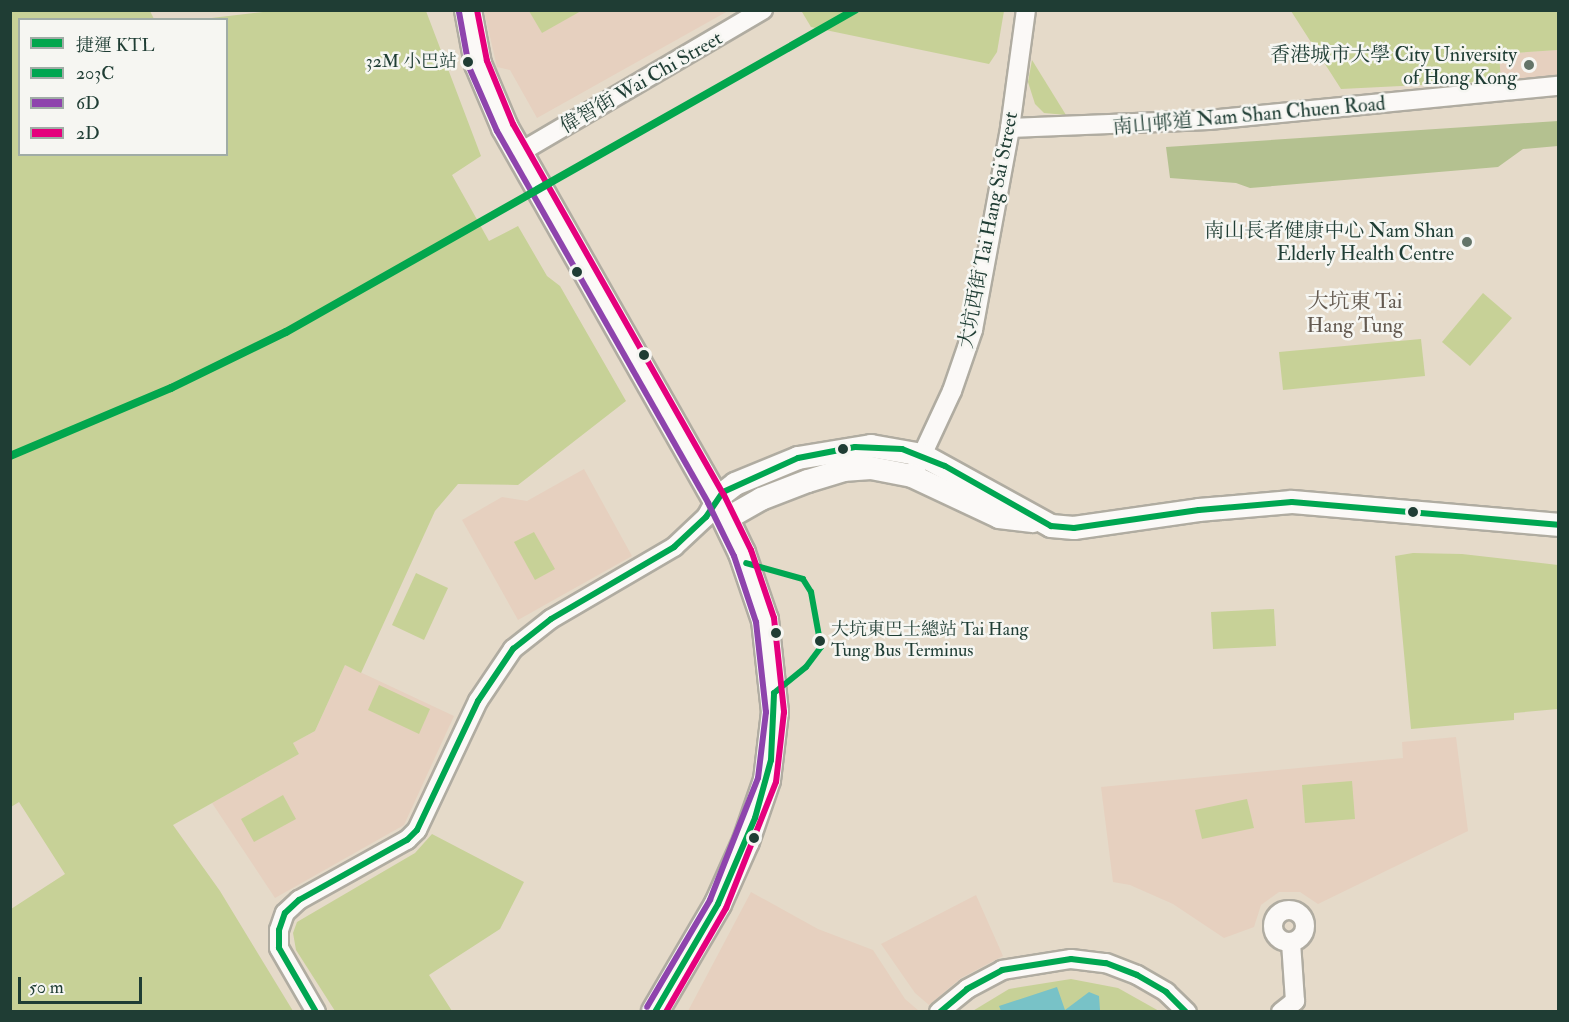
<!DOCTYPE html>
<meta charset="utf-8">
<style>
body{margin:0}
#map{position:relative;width:1569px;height:1022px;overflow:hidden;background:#e5dac9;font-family:"IM FELL Double Pica","Noto Serif TC",serif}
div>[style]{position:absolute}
.built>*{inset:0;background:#e6d0bf}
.green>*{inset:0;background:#c7d197}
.forest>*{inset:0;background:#b4c190}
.water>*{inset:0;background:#78c2c7}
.roads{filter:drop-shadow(2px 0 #b0aca1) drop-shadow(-2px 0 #b0aca1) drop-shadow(0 2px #b0aca1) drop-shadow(0 -2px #b0aca1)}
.minor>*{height:18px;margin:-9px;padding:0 9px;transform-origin:9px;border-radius:9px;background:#fbf9f7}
.minor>.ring{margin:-9px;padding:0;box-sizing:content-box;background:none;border:18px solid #fbf9f7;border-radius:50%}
.tertiary>*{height:22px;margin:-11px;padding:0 11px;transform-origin:11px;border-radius:11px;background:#fbf9f7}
.secondary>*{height:26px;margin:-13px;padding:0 13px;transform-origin:13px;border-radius:13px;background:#fbf9f7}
.bus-1>*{height:6px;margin:-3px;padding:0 3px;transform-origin:3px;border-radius:3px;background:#00a651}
.bus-2>*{height:6px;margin:-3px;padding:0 3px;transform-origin:3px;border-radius:3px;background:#8e44ad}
.bus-3>*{height:6px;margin:-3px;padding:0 3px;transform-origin:3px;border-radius:3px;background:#e5007d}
.metro-1>*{height:8px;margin:-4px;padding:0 4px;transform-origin:4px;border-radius:4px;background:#02a64d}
.dots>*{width:16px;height:16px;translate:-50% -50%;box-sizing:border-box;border:3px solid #f6f6f2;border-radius:50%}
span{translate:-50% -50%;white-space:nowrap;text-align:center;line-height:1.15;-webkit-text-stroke:5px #f6f6f2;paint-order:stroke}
.bus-label{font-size:18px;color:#1f3d34}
.right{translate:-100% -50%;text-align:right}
.left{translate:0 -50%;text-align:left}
.poi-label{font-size:20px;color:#1f3d34}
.street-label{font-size:20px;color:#1f3d34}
.neighbourhood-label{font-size:21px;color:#645a50}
.frame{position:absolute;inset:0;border:12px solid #1f3d34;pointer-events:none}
.legend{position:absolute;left:18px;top:18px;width:210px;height:138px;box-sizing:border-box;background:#f6f6f2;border:2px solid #a0aca6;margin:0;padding:8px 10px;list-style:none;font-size:18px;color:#1f3d34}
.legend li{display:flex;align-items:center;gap:12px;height:30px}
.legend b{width:30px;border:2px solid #a0aca6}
.scale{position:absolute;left:18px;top:977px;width:124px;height:27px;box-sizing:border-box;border:3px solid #1f3d34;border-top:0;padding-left:8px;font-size:18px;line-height:21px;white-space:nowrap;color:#1f3d34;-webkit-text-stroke:4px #f6f6f2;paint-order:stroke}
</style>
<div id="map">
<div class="built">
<div style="clip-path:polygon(484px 11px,728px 11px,537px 118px,510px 70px,497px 67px)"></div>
<div style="clip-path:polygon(1558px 50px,1558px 76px,1501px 81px,1499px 54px)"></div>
<div style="clip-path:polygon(584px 469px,632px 556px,518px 620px,462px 520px,502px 497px,527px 501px)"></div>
<div style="clip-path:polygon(345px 665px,454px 716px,404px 825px,275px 898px,212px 803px,299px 754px,293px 743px,315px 731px)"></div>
<div style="clip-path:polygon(1456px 737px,1468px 831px,1318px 904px,1300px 892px,1279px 892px,1261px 905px,1254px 927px,1224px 938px,1173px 904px,1130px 885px,1113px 882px,1101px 787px,1403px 758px,1402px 742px)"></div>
<div style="clip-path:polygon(751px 892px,818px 929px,873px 950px,905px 999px,919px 1011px,688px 1011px)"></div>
<div style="clip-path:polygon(976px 895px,1003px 956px,961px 978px,929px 1005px,915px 993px,881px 944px)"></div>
</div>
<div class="green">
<div style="clip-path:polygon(272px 11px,426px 11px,481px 156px,452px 175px,489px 241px,518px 226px,547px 276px,560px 286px,626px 401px,518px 485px,458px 484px,435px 511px,361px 673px,345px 665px,315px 731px,293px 743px,299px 754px,173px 825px,220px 891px,293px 1011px,11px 1011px,11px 909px,65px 874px,19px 802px,11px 807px,11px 11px,150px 11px,154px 19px,20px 20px,20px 154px,226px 154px,226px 20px,203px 19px)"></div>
<div style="clip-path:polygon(529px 11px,581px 11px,542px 33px)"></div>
<div style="clip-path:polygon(1004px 11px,997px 52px,989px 64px,811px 27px,802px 12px)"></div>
<div style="clip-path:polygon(1291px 11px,1558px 11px,1558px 50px,1499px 54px,1501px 81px,1341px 89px)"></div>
<div style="clip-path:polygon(1032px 60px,1066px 115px,1044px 113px,1035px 104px,1028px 82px)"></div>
<div style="clip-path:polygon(1483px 293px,1512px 318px,1470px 366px,1442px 342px)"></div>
<div style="clip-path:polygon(1421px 339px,1425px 376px,1283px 390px,1279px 352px)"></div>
<div style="clip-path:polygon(534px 532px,555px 569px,535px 580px,514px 542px)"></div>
<div style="clip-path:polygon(1413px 553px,1462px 554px,1558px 565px,1558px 709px,1514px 713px,1514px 720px,1411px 729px,1395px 556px)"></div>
<div style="clip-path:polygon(416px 573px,448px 588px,424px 640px,392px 625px)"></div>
<div style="clip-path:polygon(1274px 609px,1276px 646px,1213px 649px,1211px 612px)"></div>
<div style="clip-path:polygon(379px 685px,430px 709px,419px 734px,368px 710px)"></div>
<div style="clip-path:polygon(1352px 781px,1355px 819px,1305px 823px,1302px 785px)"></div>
<div style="clip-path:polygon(283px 795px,296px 819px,254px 842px,241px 819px)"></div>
<div style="clip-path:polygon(1247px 799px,1254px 828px,1202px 839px,1195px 810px)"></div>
<div style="clip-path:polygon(432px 834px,524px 882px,500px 929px,429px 975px,452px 1011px,335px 1011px,296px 950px,293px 933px,297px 922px,415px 853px)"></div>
<div style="clip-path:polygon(1071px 979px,1118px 988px,1159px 1011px,971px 1012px,1009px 989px)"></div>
</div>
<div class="forest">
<div style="clip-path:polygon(1558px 121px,1558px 146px,1523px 149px,1498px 167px,1250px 188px,1236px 183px,1170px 178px,1166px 147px)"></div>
</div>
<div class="water">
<div style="clip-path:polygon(1057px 987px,1065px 1010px,1089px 992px,1099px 996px,1100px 1010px,1001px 1011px,999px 1006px)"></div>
</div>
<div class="roads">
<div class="minor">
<div style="left:1010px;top:128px;width:199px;rotate:-2.3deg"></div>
<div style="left:1209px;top:120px;width:351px;rotate:-5.6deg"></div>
<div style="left:519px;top:153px;width:283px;rotate:-30.4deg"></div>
<div style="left:917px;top:466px;width:83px;rotate:-65deg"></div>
<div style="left:952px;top:391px;width:65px;rotate:-71deg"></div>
<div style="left:973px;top:330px;width:205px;rotate:-79.6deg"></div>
<div style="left:1010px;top:128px;width:119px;rotate:-82.3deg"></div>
<div class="ring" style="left:1273px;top:910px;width:14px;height:14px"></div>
<div style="left:316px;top:1012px;width:74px;rotate:-120deg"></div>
<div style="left:279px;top:948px;width:18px;rotate:-90deg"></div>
<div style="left:279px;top:930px;width:18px;rotate:-71deg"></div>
<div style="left:285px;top:913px;width:19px;rotate:-43deg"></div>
<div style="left:299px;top:900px;width:124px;rotate:-29.1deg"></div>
<div style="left:407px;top:840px;width:14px;rotate:-45deg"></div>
<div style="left:417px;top:830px;width:143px;rotate:-64.7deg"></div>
<div style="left:478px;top:701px;width:63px;rotate:-56.1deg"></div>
<div style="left:513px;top:649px;width:48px;rotate:-38.3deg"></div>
<div style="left:551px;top:619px;width:143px;rotate:-30.3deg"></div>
<div style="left:674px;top:547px;width:44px;rotate:-43.2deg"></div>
<div style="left:706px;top:517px;width:21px;rotate:-61deg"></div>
<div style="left:939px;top:1012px;width:36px;rotate:-39deg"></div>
<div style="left:967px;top:989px;width:40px;rotate:-28deg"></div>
<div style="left:1002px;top:970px;width:70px;rotate:-9.1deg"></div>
<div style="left:1071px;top:959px;width:35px;rotate:7deg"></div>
<div style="left:1106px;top:963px;width:33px;rotate:21deg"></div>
<div style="left:1137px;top:975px;width:34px;rotate:30deg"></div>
<div style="left:1166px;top:992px;width:29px;rotate:44deg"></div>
<div style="left:1281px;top:1012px;width:18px;rotate:-38deg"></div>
<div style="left:1295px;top:1001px;width:59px;rotate:-93.9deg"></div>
</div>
<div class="tertiary">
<div style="left:716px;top:499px;width:24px;rotate:-38deg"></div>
<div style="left:735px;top:484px;width:68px;rotate:-22.4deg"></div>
<div style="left:798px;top:458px;width:74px;rotate:-9.3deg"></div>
<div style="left:871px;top:446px;width:52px;rotate:10deg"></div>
<div style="left:922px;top:455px;width:147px;rotate:28.8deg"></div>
<div style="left:1051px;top:526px;width:23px;rotate:5deg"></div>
<div style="left:1074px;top:528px;width:126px;rotate:-8.2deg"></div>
<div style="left:1199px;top:510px;width:93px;rotate:-4.9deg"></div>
<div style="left:1292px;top:502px;width:267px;rotate:4.9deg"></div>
<div style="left:726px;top:519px;width:40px;rotate:-29.7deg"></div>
<div style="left:761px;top:499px;width:50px;rotate:-21deg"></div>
<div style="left:808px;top:481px;width:37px;rotate:-17deg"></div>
<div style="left:843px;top:470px;width:28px;rotate:-4deg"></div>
<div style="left:871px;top:468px;width:42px;rotate:11deg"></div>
<div style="left:912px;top:476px;width:96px;rotate:25.2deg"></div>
<div style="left:999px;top:517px;width:34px;rotate:7deg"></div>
</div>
<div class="secondary">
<div style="left:468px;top:10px;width:55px;rotate:79.5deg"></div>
<div style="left:478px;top:64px;width:69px;rotate:67.1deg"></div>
<div style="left:505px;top:128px;width:427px;rotate:60.4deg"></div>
<div style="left:716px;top:499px;width:60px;rotate:64.3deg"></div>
<div style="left:742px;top:553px;width:71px;rotate:71.1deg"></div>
<div style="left:765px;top:620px;width:93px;rotate:83.8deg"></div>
<div style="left:775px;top:712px;width:68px;rotate:96.7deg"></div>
<div style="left:767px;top:780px;width:65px;rotate:109deg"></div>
<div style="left:746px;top:841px;width:69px;rotate:114deg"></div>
<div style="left:718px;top:904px;width:125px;rotate:120.3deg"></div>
</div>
</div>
<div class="bus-1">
<div style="left:316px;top:1012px;width:74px;rotate:-120deg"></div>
<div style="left:279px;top:948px;width:18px;rotate:-90deg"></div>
<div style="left:279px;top:930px;width:18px;rotate:-71deg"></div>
<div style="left:285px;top:913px;width:19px;rotate:-43deg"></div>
<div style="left:299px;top:900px;width:124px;rotate:-29.1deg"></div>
<div style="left:407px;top:840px;width:14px;rotate:-45deg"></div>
<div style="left:417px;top:830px;width:143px;rotate:-64.7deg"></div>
<div style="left:478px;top:701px;width:63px;rotate:-56.1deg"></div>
<div style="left:513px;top:649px;width:48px;rotate:-38.3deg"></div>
<div style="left:551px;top:619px;width:143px;rotate:-30.3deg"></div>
<div style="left:674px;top:547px;width:44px;rotate:-43.2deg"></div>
<div style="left:706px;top:517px;width:30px;rotate:-56deg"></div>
<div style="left:723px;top:492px;width:82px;rotate:-24.4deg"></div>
<div style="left:798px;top:458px;width:58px;rotate:-10.9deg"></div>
<div style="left:855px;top:447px;width:47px;rotate:2.4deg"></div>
<div style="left:902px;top:449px;width:46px;rotate:21.6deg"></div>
<div style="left:945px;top:466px;width:122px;rotate:29.5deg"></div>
<div style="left:1051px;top:526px;width:23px;rotate:5deg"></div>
<div style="left:1074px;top:528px;width:126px;rotate:-8.2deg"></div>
<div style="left:1199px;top:510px;width:93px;rotate:-4.9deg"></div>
<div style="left:1292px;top:502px;width:267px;rotate:4.9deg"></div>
<div style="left:655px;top:1012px;width:125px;rotate:-59.7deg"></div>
<div style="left:718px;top:904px;width:94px;rotate:-66.7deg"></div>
<div style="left:755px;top:818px;width:60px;rotate:-74.6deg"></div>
<div style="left:771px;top:760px;width:67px;rotate:-87.4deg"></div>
<div style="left:774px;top:693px;width:41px;rotate:-39.1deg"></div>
<div style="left:806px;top:667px;width:25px;rotate:-53deg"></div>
<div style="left:821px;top:647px;width:56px;rotate:-100.3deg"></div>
<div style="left:811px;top:592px;width:15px;rotate:-122deg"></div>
<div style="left:803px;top:579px;width:59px;rotate:-164.3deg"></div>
<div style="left:940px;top:1012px;width:35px;rotate:-40deg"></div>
<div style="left:967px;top:989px;width:40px;rotate:-28deg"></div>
<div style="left:1002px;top:970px;width:70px;rotate:-9.1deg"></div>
<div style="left:1071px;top:959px;width:35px;rotate:7deg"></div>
<div style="left:1106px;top:963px;width:33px;rotate:21deg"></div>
<div style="left:1137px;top:975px;width:34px;rotate:30deg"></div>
<div style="left:1166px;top:992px;width:28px;rotate:45deg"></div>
</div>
<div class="bus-2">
<div style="left:459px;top:12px;width:56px;rotate:79.7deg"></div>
<div style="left:469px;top:67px;width:70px;rotate:66.4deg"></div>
<div style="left:497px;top:131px;width:428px;rotate:60.4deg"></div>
<div style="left:708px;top:503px;width:59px;rotate:63.9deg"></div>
<div style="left:734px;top:556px;width:70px;rotate:71.6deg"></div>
<div style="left:756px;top:622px;width:91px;rotate:83.7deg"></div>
<div style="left:766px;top:712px;width:66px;rotate:96.9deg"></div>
<div style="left:758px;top:778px;width:131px;rotate:111.5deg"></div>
<div style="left:710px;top:900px;width:124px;rotate:120.5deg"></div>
</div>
<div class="bus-3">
<div style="left:477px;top:10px;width:52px;rotate:78.9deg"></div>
<div style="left:487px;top:61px;width:68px;rotate:67.6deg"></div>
<div style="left:513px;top:124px;width:427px;rotate:60.4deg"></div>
<div style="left:724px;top:495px;width:61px;rotate:63.9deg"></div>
<div style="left:751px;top:550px;width:72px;rotate:71.3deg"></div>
<div style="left:774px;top:618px;width:95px;rotate:83.9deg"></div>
<div style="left:784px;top:712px;width:70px;rotate:96.5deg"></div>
<div style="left:776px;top:782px;width:136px;rotate:111.6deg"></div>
<div style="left:726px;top:908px;width:120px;rotate:120deg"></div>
</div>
<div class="metro-1">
<div style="left:10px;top:456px;width:175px;rotate:-22.9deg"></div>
<div style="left:171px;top:388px;width:128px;rotate:-26deg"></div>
<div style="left:286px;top:332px;width:654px;rotate:-29.51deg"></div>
</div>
<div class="dots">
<div style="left:468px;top:62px;background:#1f3d34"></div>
<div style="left:1529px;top:65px;background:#647468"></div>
<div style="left:1467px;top:242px;background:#647468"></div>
<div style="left:577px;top:272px;background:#1f3d34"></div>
<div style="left:644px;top:355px;background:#1f3d34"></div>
<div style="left:843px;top:449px;background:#1f3d34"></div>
<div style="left:1413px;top:512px;background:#1f3d34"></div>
<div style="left:776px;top:633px;background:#1f3d34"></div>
<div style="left:820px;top:641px;background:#1f3d34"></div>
<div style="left:754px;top:838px;background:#1f3d34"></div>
</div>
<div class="bus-label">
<span class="right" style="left:457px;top:62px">32M 小巴站</span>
<span class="left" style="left:831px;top:641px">大坑東巴士總站 Tai Hang<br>Tung Bus Terminus</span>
</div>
<div class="poi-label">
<span class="right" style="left:1517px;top:66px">香港城市大學 City University<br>of Hong Kong</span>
<span class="right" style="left:1454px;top:242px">南山長者健康中心 Nam Shan<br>Elderly Health Centre</span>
</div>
<div class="street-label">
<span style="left:641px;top:82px;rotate:-30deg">偉智街 Wai Chi Street</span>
<span style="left:1249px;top:115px;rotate:-5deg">南山邨道 Nam Shan Chuen Road</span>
<span style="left:988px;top:230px;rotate:-79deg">大坑西街 Tai Hang Sai Street</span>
</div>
<div class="neighbourhood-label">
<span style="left:1355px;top:314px">大坑東 Tai<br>Hang Tung</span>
</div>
<div class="frame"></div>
<ul class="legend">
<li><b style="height:8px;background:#02a64d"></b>捷運 KTL</li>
<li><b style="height:8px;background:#00a651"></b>203C</li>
<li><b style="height:8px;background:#8e44ad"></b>6D</li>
<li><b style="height:8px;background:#e5007d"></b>2D</li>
</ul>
<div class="scale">50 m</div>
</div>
